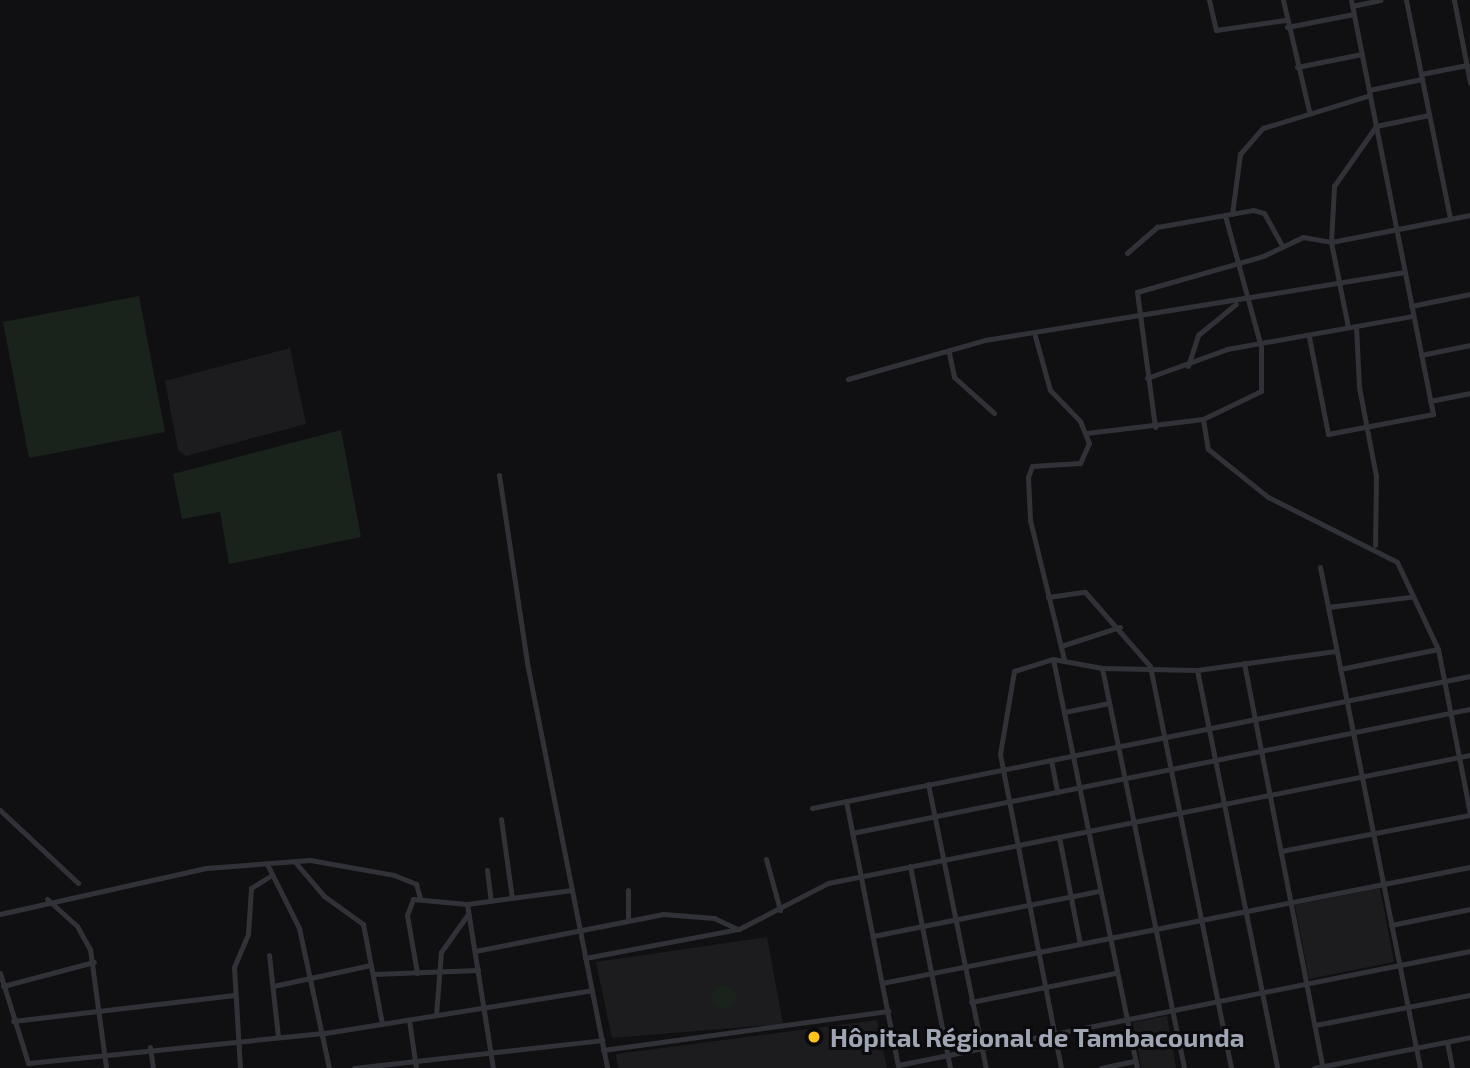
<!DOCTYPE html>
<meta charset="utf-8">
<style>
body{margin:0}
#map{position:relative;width:1470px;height:1068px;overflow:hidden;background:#101012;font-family:"Exo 2",sans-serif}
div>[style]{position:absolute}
.built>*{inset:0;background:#1c1c1f}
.green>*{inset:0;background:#1a221c}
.round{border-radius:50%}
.minor>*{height:5px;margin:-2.5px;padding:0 2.5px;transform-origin:2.5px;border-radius:2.5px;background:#313237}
.dots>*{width:19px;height:19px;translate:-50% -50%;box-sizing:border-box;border:4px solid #0b0b0d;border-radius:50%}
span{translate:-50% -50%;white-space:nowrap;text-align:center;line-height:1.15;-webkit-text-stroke:6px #0b0b0d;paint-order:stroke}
.poi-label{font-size:26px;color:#a0a5b4;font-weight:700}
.left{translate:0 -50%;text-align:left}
</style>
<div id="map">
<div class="built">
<div style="clip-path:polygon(290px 348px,306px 424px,186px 456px,178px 450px,165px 381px)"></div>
<div style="clip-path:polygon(1380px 888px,1394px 962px,1309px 979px,1295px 905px)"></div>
<div style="clip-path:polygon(767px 937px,783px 1024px,612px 1038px,596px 962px)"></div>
<div style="clip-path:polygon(1167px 1016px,1176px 1068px,1141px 1068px,1133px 1022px)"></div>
<div style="clip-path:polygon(877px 1020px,887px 1068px,618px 1068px,616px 1054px)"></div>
</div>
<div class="green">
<div style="clip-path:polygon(139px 296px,165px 432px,29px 458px,3px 322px)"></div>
<div style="clip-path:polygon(341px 430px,361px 537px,229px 564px,220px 512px,182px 519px,173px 474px)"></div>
<div class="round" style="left:712px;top:985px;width:24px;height:24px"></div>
</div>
<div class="minor">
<div style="left:1209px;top:0;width:31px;rotate:77deg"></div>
<div style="left:1216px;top:30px;width:70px;rotate:-8.2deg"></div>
<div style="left:1283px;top:0;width:114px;rotate:76.8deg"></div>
<div style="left:1406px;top:0;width:223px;rotate:78.6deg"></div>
<div style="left:1454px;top:0;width:84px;rotate:79deg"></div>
<div style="left:1352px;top:6px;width:29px;rotate:-12deg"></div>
<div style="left:1287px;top:27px;width:68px;rotate:-11deg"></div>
<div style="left:1297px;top:67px;width:66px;rotate:-11.3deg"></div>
<div style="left:1421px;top:74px;width:47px;rotate:-11.1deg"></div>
<div style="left:1369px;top:90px;width:54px;rotate:-11.7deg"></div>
<div style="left:1232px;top:214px;width:61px;rotate:-82.4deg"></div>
<div style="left:1240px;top:154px;width:35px;rotate:-49deg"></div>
<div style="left:1263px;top:128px;width:112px;rotate:-17.1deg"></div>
<div style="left:1127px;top:253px;width:40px;rotate:-41deg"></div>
<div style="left:1157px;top:227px;width:97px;rotate:-10deg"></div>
<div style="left:1253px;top:210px;width:11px;rotate:15deg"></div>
<div style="left:1264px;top:213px;width:37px;rotate:61deg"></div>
<div style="left:1411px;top:306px;width:60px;rotate:-11.5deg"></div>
<div style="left:1356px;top:326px;width:61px;rotate:87.2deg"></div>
<div style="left:1359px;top:387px;width:91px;rotate:79.2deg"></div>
<div style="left:1376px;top:476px;width:69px;rotate:90.8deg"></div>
<div style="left:1348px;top:327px;width:87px;rotate:-101.3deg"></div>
<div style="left:1331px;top:242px;width:56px;rotate:-86.9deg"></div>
<div style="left:1334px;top:186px;width:73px;rotate:-55deg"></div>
<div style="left:1376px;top:126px;width:54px;rotate:-11.7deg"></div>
<div style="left:1035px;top:336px;width:56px;rotate:74.5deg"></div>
<div style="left:1050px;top:390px;width:43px;rotate:45.9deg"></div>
<div style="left:1080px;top:421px;width:24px;rotate:68deg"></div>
<div style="left:1089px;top:443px;width:22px;rotate:114deg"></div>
<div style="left:1080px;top:463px;width:48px;rotate:176.4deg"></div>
<div style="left:1032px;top:466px;width:12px;rotate:110deg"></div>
<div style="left:1028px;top:477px;width:43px;rotate:87.3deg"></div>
<div style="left:1030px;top:520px;width:144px;rotate:76.3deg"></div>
<div style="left:1309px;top:337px;width:99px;rotate:78.9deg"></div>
<div style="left:1328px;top:434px;width:107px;rotate:-10.8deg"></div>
<div style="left:1433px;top:414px;width:422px;rotate:-101.2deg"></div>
<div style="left:949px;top:353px;width:25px;rotate:78deg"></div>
<div style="left:954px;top:377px;width:54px;rotate:42deg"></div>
<div style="left:1421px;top:355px;width:50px;rotate:-11.5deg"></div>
<div style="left:1188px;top:366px;width:33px;rotate:-72deg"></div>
<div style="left:1198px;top:335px;width:49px;rotate:-39.2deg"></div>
<div style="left:1147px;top:378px;width:85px;rotate:-19.9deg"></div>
<div style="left:1227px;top:349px;width:189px;rotate:-10.1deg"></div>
<div style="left:848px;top:379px;width:142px;rotate:-15.9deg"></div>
<div style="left:985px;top:340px;width:425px;rotate:-9.2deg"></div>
<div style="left:1430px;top:401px;width:41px;rotate:-11.3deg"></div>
<div style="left:1203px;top:419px;width:30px;rotate:81deg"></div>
<div style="left:1208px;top:449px;width:77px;rotate:38.7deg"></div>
<div style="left:1268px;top:497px;width:144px;rotate:26.7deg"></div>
<div style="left:1397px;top:562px;width:96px;rotate:64.8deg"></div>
<div style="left:1438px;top:649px;width:168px;rotate:79deg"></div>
<div style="left:1155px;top:427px;width:136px;rotate:-97.6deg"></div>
<div style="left:1137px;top:292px;width:131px;rotate:-15.9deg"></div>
<div style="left:1263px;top:256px;width:44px;rotate:-25.4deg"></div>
<div style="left:1303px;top:237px;width:28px;rotate:10deg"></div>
<div style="left:1331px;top:242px;width:142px;rotate:-11deg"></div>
<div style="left:1086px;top:433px;width:118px;rotate:-6.8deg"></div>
<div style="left:1203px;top:419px;width:64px;rotate:-25.8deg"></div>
<div style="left:1261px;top:391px;width:44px;rotate:-90deg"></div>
<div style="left:1261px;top:347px;width:137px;rotate:-105.3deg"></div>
<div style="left:499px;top:475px;width:190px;rotate:81.5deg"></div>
<div style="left:527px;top:663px;width:413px;rotate:78.8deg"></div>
<div style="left:1320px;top:567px;width:511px;rotate:78.71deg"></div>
<div style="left:1048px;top:597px;width:37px;rotate:-8deg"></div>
<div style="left:1085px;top:592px;width:98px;rotate:48.7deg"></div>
<div style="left:1150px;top:666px;width:410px;rotate:78.6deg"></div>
<div style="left:1328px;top:607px;width:83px;rotate:-7deg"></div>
<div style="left:1061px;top:646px;width:62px;rotate:-17.9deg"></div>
<div style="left:1053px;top:659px;width:418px;rotate:78.4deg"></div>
<div style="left:1244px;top:663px;width:413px;rotate:79deg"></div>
<div style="left:1102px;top:668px;width:408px;rotate:78.4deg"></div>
<div style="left:1340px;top:669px;width:100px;rotate:-11.5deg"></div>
<div style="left:1197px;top:670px;width:406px;rotate:78.6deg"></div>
<div style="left:1064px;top:712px;width:46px;rotate:-11.3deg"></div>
<div style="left:1051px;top:760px;width:33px;rotate:79deg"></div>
<div style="left:928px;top:784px;width:290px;rotate:78.5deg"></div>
<div style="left:846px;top:801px;width:269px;rotate:78.9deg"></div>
<div style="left:812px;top:808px;width:671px;rotate:-11.34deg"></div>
<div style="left:0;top:810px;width:107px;rotate:43.1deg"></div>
<div style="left:501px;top:819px;width:80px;rotate:82.1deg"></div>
<div style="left:852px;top:833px;width:630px;rotate:-11.35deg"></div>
<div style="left:1059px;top:837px;width:109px;rotate:78.9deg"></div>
<div style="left:1281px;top:851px;width:192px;rotate:-10.8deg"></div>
<div style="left:766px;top:859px;width:53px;rotate:74.6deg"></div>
<div style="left:295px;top:862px;width:45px;rotate:49.5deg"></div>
<div style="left:324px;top:896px;width:48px;rotate:35.7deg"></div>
<div style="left:363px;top:924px;width:102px;rotate:79.2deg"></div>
<div style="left:267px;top:864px;width:72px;rotate:63.4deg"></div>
<div style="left:299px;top:928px;width:143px;rotate:77.9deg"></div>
<div style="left:910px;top:866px;width:206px;rotate:78.8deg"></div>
<div style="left:487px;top:870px;width:31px;rotate:83deg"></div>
<div style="left:628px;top:890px;width:28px;rotate:90deg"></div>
<div style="left:47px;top:899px;width:40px;rotate:42deg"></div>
<div style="left:77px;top:926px;width:26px;rotate:61deg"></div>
<div style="left:90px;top:949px;width:120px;rotate:82.3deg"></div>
<div style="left:467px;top:904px;width:166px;rotate:81deg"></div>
<div style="left:0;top:914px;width:211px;rotate:-12.6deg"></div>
<div style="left:206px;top:868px;width:104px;rotate:-4.4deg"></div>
<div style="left:310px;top:860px;width:85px;rotate:10.1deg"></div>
<div style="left:394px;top:875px;width:24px;rotate:22deg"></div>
<div style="left:416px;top:884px;width:15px;rotate:74deg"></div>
<div style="left:1391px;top:925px;width:81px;rotate:-11.4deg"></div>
<div style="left:873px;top:936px;width:230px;rotate:-11.3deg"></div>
<div style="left:475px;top:951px;width:192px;rotate:-11.1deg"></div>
<div style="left:663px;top:914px;width:51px;rotate:4.5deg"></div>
<div style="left:714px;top:918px;width:26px;rotate:25deg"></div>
<div style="left:269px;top:955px;width:82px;rotate:83.7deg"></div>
<div style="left:585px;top:958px;width:157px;rotate:-10.7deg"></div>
<div style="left:739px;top:929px;width:100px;rotate:-27.3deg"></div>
<div style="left:828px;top:883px;width:655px;rotate:-11.28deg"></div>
<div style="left:0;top:973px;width:94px;rotate:72.7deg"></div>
<div style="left:28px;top:1063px;width:299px;rotate:-5.8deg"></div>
<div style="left:325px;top:1033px;width:270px;rotate:-9.1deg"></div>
<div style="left:417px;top:973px;width:59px;rotate:-99.8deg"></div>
<div style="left:407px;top:915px;width:17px;rotate:-69deg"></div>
<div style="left:413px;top:899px;width:54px;rotate:5.3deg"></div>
<div style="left:467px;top:904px;width:106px;rotate:-7.6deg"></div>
<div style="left:373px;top:974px;width:105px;rotate:-2.2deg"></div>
<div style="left:882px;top:983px;width:599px;rotate:-11.16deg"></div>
<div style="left:3px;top:986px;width:94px;rotate:-14.8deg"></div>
<div style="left:273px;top:986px;width:100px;rotate:-12.1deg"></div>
<div style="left:971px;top:1002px;width:147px;rotate:-11.4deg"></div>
<div style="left:436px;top:1015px;width:63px;rotate:-85.5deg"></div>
<div style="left:441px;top:952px;width:47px;rotate:-54.6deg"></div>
<div style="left:409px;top:1020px;width:49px;rotate:81.7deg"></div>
<div style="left:13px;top:1021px;width:223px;rotate:-6.7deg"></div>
<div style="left:1315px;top:1025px;width:158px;rotate:-11deg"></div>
<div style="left:1447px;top:1042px;width:26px;rotate:79deg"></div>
<div style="left:150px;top:1047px;width:21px;rotate:82deg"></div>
<div style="left:603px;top:1050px;width:288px;rotate:-7.8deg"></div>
<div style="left:898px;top:1065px;width:583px;rotate:-11.27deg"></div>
<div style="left:240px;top:1068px;width:101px;rotate:-93.4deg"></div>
<div style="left:234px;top:967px;width:36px;rotate:-67deg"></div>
<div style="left:248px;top:934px;width:46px;rotate:-86.3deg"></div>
<div style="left:251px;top:888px;width:25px;rotate:-32deg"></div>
<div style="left:354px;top:1068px;width:250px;rotate:-6.4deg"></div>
<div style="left:1061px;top:1068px;width:320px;rotate:-101deg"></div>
<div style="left:1000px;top:754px;width:84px;rotate:-80.4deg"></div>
<div style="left:1014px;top:671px;width:41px;rotate:-17.1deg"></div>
<div style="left:1053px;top:659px;width:50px;rotate:10.4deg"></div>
<div style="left:1102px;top:668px;width:95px;rotate:1.2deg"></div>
<div style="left:1197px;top:670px;width:140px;rotate:-7.8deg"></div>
<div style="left:1101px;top:1068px;width:35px;rotate:-12deg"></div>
<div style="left:1314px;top:1068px;width:159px;rotate:-11.2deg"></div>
</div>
<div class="dots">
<div style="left:814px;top:1037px;background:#ffc31b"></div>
</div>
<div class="poi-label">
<span class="left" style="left:830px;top:1037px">Hôpital Régional de Tambacounda</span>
</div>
</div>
